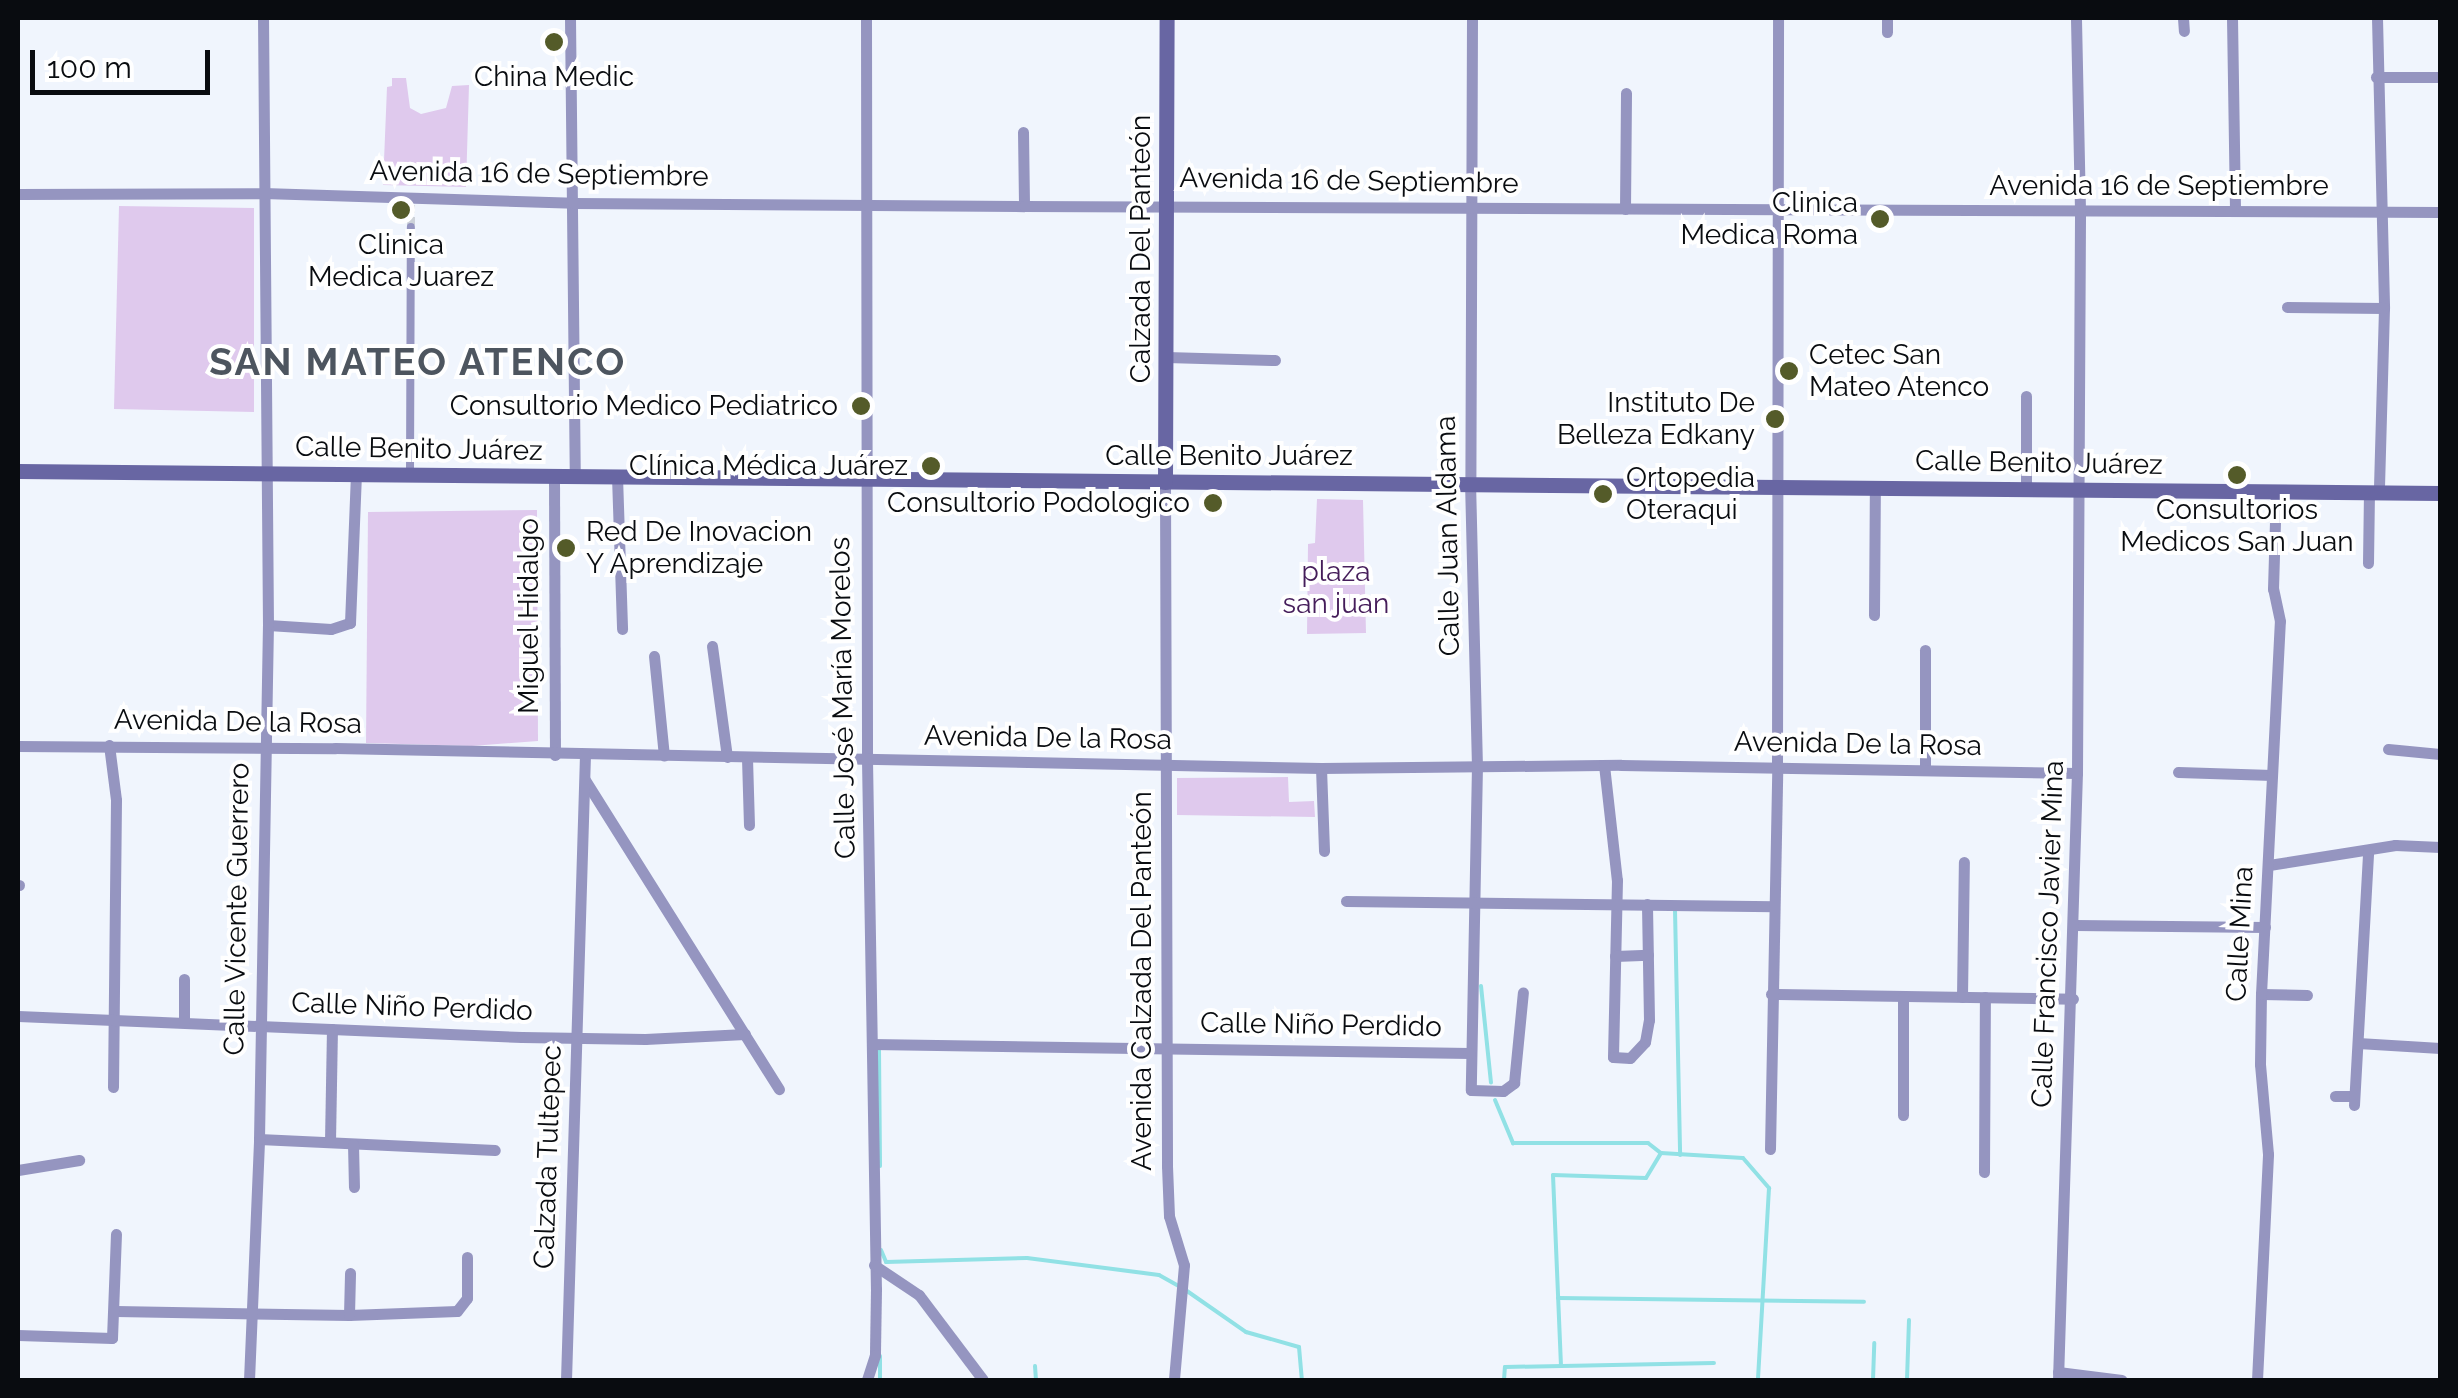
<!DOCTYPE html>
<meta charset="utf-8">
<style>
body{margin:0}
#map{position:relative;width:2458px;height:1398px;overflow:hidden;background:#f0f5fd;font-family:Raleway,sans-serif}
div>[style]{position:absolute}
.green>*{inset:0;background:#dfc9ed}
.stream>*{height:4px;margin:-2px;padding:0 2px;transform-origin:2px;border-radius:2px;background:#91e1e5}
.pedestrian-tunnel>*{height:8px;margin-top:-4px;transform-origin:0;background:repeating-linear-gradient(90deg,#cdd2d9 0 8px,transparent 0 12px)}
.pedestrian>*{height:8px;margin:-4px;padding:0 4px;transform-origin:4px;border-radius:4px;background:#9595c0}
.minor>*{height:11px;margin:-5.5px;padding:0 5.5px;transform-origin:5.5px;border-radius:5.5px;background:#9595c0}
.secondary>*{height:15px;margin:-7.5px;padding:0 7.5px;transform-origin:7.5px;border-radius:7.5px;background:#6866a3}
.dots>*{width:28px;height:28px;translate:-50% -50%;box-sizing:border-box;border:5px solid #fff;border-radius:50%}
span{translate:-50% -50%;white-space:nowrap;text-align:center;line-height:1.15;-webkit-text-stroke:8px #fff;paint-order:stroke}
.poi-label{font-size:28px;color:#090c10}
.right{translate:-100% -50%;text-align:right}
.left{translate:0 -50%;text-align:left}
.street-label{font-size:28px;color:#090c10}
.park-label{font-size:28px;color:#451d5a}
.district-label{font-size:38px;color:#4d555f;font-weight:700;letter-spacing:2.5px}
.frame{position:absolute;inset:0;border:20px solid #090c10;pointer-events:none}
.scale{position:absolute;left:30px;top:50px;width:180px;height:45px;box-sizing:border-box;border:5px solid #090c10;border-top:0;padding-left:12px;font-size:30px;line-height:35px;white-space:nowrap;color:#090c10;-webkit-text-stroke:8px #fff;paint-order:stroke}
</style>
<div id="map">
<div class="green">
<div style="clip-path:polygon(392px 78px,406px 78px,410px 108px,421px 114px,446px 108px,452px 86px,469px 85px,466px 187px,383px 185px,387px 87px,392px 86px)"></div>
<div style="clip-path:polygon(119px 206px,254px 208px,254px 412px,114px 409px)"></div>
<div style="clip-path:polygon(1317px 499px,1363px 500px,1366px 633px,1307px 634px,1308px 544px,1315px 543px)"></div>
<div style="clip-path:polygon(537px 510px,538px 741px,472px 746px,366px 743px,368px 512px)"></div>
<div style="clip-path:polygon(1288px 777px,1289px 802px,1314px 801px,1315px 817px,1177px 815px,1177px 778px)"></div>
</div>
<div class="stream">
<div style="left:1675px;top:910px;width:245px;rotate:88.8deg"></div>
<div style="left:1481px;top:986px;width:97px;rotate:84.1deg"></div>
<div style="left:879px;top:1050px;width:116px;rotate:89.5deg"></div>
<div style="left:1495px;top:1100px;width:47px;rotate:67.3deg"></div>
<div style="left:1513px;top:1143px;width:135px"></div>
<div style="left:1648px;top:1143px;width:16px;rotate:38deg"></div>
<div style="left:1661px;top:1153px;width:82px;rotate:3.5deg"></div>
<div style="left:1743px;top:1158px;width:40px;rotate:49deg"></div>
<div style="left:1769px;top:1188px;width:192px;rotate:93.3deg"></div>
<div style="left:881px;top:1250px;width:13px;rotate:67deg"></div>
<div style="left:886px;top:1262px;width:141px;rotate:-1.6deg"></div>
<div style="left:1027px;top:1258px;width:133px;rotate:7.3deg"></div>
<div style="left:1159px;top:1275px;width:23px;rotate:29deg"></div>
<div style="left:1187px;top:1291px;width:72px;rotate:34.8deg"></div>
<div style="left:1246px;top:1332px;width:55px;rotate:15.8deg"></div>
<div style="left:1299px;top:1347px;width:33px;rotate:85deg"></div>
<div style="left:1558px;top:1298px;width:306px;rotate:0.7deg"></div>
<div style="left:1035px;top:1366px;width:14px;rotate:86deg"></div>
<div style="left:1561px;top:1366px;width:191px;rotate:-92.4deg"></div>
<div style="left:1553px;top:1175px;width:93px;rotate:1.8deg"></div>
<div style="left:1646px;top:1178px;width:29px;rotate:-59deg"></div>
<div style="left:880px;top:1380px;width:24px;rotate:-90deg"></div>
<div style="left:1504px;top:1380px;width:13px;rotate:-86deg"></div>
<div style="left:1505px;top:1367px;width:209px;rotate:-1.1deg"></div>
<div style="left:1873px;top:1380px;width:37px;rotate:-88deg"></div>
<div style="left:1907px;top:1380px;width:60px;rotate:-88.1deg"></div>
</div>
<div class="pedestrian-tunnel">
<div style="left:411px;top:205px;width:22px;rotate:90deg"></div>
</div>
<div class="pedestrian">
<div style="left:410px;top:474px;width:247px;rotate:-89.8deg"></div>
</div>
<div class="minor">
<div style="left:570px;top:18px;width:458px;rotate:89.4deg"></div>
<div style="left:866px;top:18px;width:742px;rotate:89.92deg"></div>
<div style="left:867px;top:760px;width:529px;rotate:89.03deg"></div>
<div style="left:876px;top:1289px;width:66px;rotate:90.9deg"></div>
<div style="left:875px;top:1355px;width:26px;rotate:108deg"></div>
<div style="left:1472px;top:18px;width:463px;rotate:90.2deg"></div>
<div style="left:1470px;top:481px;width:284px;rotate:88.6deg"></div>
<div style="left:1477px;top:765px;width:325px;rotate:91.1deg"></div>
<div style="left:1471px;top:1090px;width:32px;rotate:2deg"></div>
<div style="left:1503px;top:1091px;width:14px;rotate:-36deg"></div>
<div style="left:1514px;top:1083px;width:91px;rotate:-84.4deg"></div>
<div style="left:1887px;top:18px;width:14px;rotate:90deg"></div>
<div style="left:2183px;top:18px;width:13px;rotate:86deg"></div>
<div style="left:2232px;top:18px;width:193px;rotate:89.1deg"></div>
<div style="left:2377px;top:18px;width:290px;rotate:88.6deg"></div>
<div style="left:2384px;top:308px;width:184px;rotate:91.6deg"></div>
<div style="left:2376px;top:77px;width:64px"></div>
<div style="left:1023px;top:132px;width:74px;rotate:89.2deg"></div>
<div style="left:18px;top:194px;width:245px;rotate:-0.2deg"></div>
<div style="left:263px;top:193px;width:310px;rotate:1.8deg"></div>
<div style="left:573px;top:203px;width:451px;rotate:0.4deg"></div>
<div style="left:1024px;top:206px;width:1416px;rotate:0.24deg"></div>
<div style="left:1625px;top:209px;width:116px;rotate:-89.5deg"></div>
<div style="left:2287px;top:307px;width:97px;rotate:0.6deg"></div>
<div style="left:1166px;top:357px;width:109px;rotate:1.6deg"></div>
<div style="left:2026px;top:396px;width:93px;rotate:90deg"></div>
<div style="left:554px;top:476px;width:279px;rotate:89.8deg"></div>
<div style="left:617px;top:476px;width:153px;rotate:88.1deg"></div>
<div style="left:1165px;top:482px;width:684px;rotate:89.83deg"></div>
<div style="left:1167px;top:1166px;width:50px;rotate:87.7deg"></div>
<div style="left:1169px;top:1216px;width:51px;rotate:73deg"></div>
<div style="left:1184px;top:1265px;width:115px;rotate:95deg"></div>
<div style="left:2368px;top:563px;width:71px;rotate:-89.2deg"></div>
<div style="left:1874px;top:615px;width:129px;rotate:-89.6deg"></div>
<div style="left:268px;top:625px;width:63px;rotate:3.6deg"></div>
<div style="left:331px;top:629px;width:20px;rotate:-18deg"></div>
<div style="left:350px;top:623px;width:149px;rotate:-87.7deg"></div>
<div style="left:712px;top:646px;width:112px;rotate:82.3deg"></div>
<div style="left:1925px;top:650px;width:118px;rotate:90deg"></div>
<div style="left:654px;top:656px;width:100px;rotate:84.3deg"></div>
<div style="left:109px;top:745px;width:55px;rotate:82.7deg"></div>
<div style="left:116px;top:800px;width:287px;rotate:90.6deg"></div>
<div style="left:18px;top:746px;width:317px;rotate:0.4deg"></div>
<div style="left:335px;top:748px;width:986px;rotate:1.16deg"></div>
<div style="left:1321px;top:768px;width:300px;rotate:-0.6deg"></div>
<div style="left:1621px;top:765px;width:456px;rotate:1deg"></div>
<div style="left:2388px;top:749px;width:52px;rotate:5.5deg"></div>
<div style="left:747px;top:758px;width:67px;rotate:88.3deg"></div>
<div style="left:1604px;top:765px;width:116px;rotate:83.6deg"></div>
<div style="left:1617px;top:880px;width:177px;rotate:91.3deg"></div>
<div style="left:1613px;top:1057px;width:17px;rotate:3deg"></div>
<div style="left:1630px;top:1058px;width:22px;rotate:-47deg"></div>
<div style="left:1645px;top:1042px;width:22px;rotate:-80deg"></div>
<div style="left:1649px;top:1020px;width:116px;rotate:-91deg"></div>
<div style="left:1321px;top:768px;width:83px;rotate:87.9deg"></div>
<div style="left:2178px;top:772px;width:94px;rotate:1.8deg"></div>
<div style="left:585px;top:780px;width:365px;rotate:57.9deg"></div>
<div style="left:2269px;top:865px;width:128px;rotate:-9deg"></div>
<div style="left:2395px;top:845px;width:45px;rotate:2.5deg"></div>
<div style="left:18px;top:885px;width:1px"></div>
<div style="left:1346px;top:901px;width:428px;rotate:0.7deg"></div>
<div style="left:2075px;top:925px;width:190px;rotate:0.6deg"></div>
<div style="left:1615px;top:956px;width:33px;rotate:-2deg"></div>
<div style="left:1771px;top:994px;width:302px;rotate:0.9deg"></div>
<div style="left:2261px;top:994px;width:46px;rotate:1.2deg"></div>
<div style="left:1962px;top:997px;width:135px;rotate:-89.2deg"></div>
<div style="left:18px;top:1016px;width:504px;rotate:2.39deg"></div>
<div style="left:522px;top:1037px;width:123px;rotate:0.9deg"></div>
<div style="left:645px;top:1039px;width:100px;rotate:-2.9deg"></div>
<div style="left:184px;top:1022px;width:43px;rotate:-90deg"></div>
<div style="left:2358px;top:1043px;width:82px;rotate:3.5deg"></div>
<div style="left:872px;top:1044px;width:598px;rotate:0.86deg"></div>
<div style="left:2335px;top:1096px;width:19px"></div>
<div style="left:2354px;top:1105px;width:254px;rotate:-86.8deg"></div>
<div style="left:1903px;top:1115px;width:118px;rotate:-90deg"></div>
<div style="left:259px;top:1139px;width:236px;rotate:2.7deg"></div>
<div style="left:330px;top:1142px;width:113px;rotate:-89deg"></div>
<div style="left:353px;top:1144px;width:43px;rotate:88.7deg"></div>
<div style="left:1770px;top:1149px;width:381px;rotate:-88.9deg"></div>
<div style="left:1777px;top:768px;width:750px;rotate:-89.92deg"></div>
<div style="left:18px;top:1170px;width:62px;rotate:-9.3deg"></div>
<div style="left:1984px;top:1172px;width:175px;rotate:-89.7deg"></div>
<div style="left:874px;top:1265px;width:54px;rotate:33.7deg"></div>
<div style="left:919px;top:1295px;width:106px;rotate:53deg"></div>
<div style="left:116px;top:1311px;width:233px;rotate:1deg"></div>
<div style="left:349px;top:1315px;width:108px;rotate:-2.1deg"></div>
<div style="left:457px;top:1311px;width:16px;rotate:-52deg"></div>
<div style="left:467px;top:1298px;width:41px;rotate:-90deg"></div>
<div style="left:349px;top:1315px;width:42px;rotate:-88.6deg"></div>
<div style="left:18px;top:1335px;width:94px;rotate:1.8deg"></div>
<div style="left:112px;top:1338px;width:104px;rotate:-87.8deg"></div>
<div style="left:2058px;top:1372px;width:64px;rotate:7.1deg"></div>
<div style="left:249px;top:1380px;width:241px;rotate:-87.6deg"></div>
<div style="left:259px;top:1139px;width:514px;rotate:-89deg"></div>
<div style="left:268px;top:625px;width:607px;rotate:-90.47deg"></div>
<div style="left:566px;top:1380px;width:626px;rotate:-88.26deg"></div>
<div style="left:2058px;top:1380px;width:607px;rotate:-88.21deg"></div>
<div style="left:2077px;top:773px;width:563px;rotate:-89.69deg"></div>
<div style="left:2080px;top:210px;width:192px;rotate:-91.2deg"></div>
<div style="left:2257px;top:1380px;width:226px;rotate:-87.2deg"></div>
<div style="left:2268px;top:1154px;width:90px;rotate:-95.1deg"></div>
<div style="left:2260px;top:1064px;width:70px;rotate:-89.2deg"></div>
<div style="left:2261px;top:994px;width:373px;rotate:-87.1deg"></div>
<div style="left:2280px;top:621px;width:33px;rotate:-102deg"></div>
<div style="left:2273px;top:589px;width:99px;rotate:-88.3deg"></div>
</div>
<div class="secondary">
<div style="left:18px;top:471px;width:2422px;rotate:0.52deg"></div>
<div style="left:1165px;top:482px;width:464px;rotate:-89.8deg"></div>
</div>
<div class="dots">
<div style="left:554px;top:42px;background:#545b29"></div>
<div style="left:401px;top:210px;background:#545b29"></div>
<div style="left:1880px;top:219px;background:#545b29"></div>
<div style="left:1789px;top:371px;background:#545b29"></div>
<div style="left:861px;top:406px;background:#545b29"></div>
<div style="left:1775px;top:419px;background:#545b29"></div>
<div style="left:931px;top:466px;background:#545b29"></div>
<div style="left:2237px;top:475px;background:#545b29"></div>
<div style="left:1603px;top:494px;background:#545b29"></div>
<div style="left:1213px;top:503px;background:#545b29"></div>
<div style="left:566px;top:548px;background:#545b29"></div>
</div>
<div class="poi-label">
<span style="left:554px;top:77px">China Medic</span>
<span class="right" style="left:1858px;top:219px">Clinica<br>Medica Roma</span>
<span style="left:401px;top:261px">Clinica<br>Medica Juarez</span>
<span class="left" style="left:1809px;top:371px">Cetec San<br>Mateo Atenco</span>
<span class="right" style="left:1755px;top:419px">Instituto De<br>Belleza Edkany</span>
<span class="right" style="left:838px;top:406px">Consultorio Medico Pediatrico</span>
<span class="right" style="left:908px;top:466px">Clínica Médica Juárez</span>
<span class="left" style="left:1626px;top:494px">Ortopedia<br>Oteraqui</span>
<span class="right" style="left:1190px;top:503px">Consultorio Podologico</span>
<span style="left:2237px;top:526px">Consultorios<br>Medicos San Juan</span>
<span class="left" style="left:586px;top:548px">Red De Inovacion<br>Y Aprendizaje</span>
</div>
<div class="street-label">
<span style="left:539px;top:174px;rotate:1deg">Avenida 16 de Septiembre</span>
<span style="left:1349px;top:181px;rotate:1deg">Avenida 16 de Septiembre</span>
<span style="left:2159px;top:186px">Avenida 16 de Septiembre</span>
<span style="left:1141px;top:249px;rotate:-90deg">Calzada Del Panteón</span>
<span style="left:419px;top:449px;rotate:1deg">Calle Benito Juárez</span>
<span style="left:1229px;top:456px">Calle Benito Juárez</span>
<span style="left:2039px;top:463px;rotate:1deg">Calle Benito Juárez</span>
<span style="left:1448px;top:536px;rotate:-91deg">Calle Juan Aldama</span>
<span style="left:529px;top:616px;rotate:-90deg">Miguel Hidalgo</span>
<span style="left:843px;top:698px;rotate:-91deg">Calle José María Morelos</span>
<span style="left:238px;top:722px;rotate:1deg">Avenida De la Rosa</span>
<span style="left:1048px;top:738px;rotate:1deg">Avenida De la Rosa</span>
<span style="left:1858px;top:744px;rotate:1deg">Avenida De la Rosa</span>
<span style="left:237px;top:909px;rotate:-89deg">Calle Vicente Guerrero</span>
<span style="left:2048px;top:934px;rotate:-88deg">Calle Francisco Javier Mina</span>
<span style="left:2240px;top:934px;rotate:-87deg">Calle Mina</span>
<span style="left:1142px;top:981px;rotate:-90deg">Avenida Calzada Del Panteón</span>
<span style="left:412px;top:1007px;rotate:2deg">Calle Niño Perdido</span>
<span style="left:1321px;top:1025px;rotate:1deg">Calle Niño Perdido</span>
<span style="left:548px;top:1157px;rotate:-88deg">Calzada Tultepec</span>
</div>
<div class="park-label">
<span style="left:1336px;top:588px">plaza<br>san juan</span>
</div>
<div class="district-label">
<span style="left:418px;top:362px">SAN MATEO ATENCO</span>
</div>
<div class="frame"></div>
<div class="scale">100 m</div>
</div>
